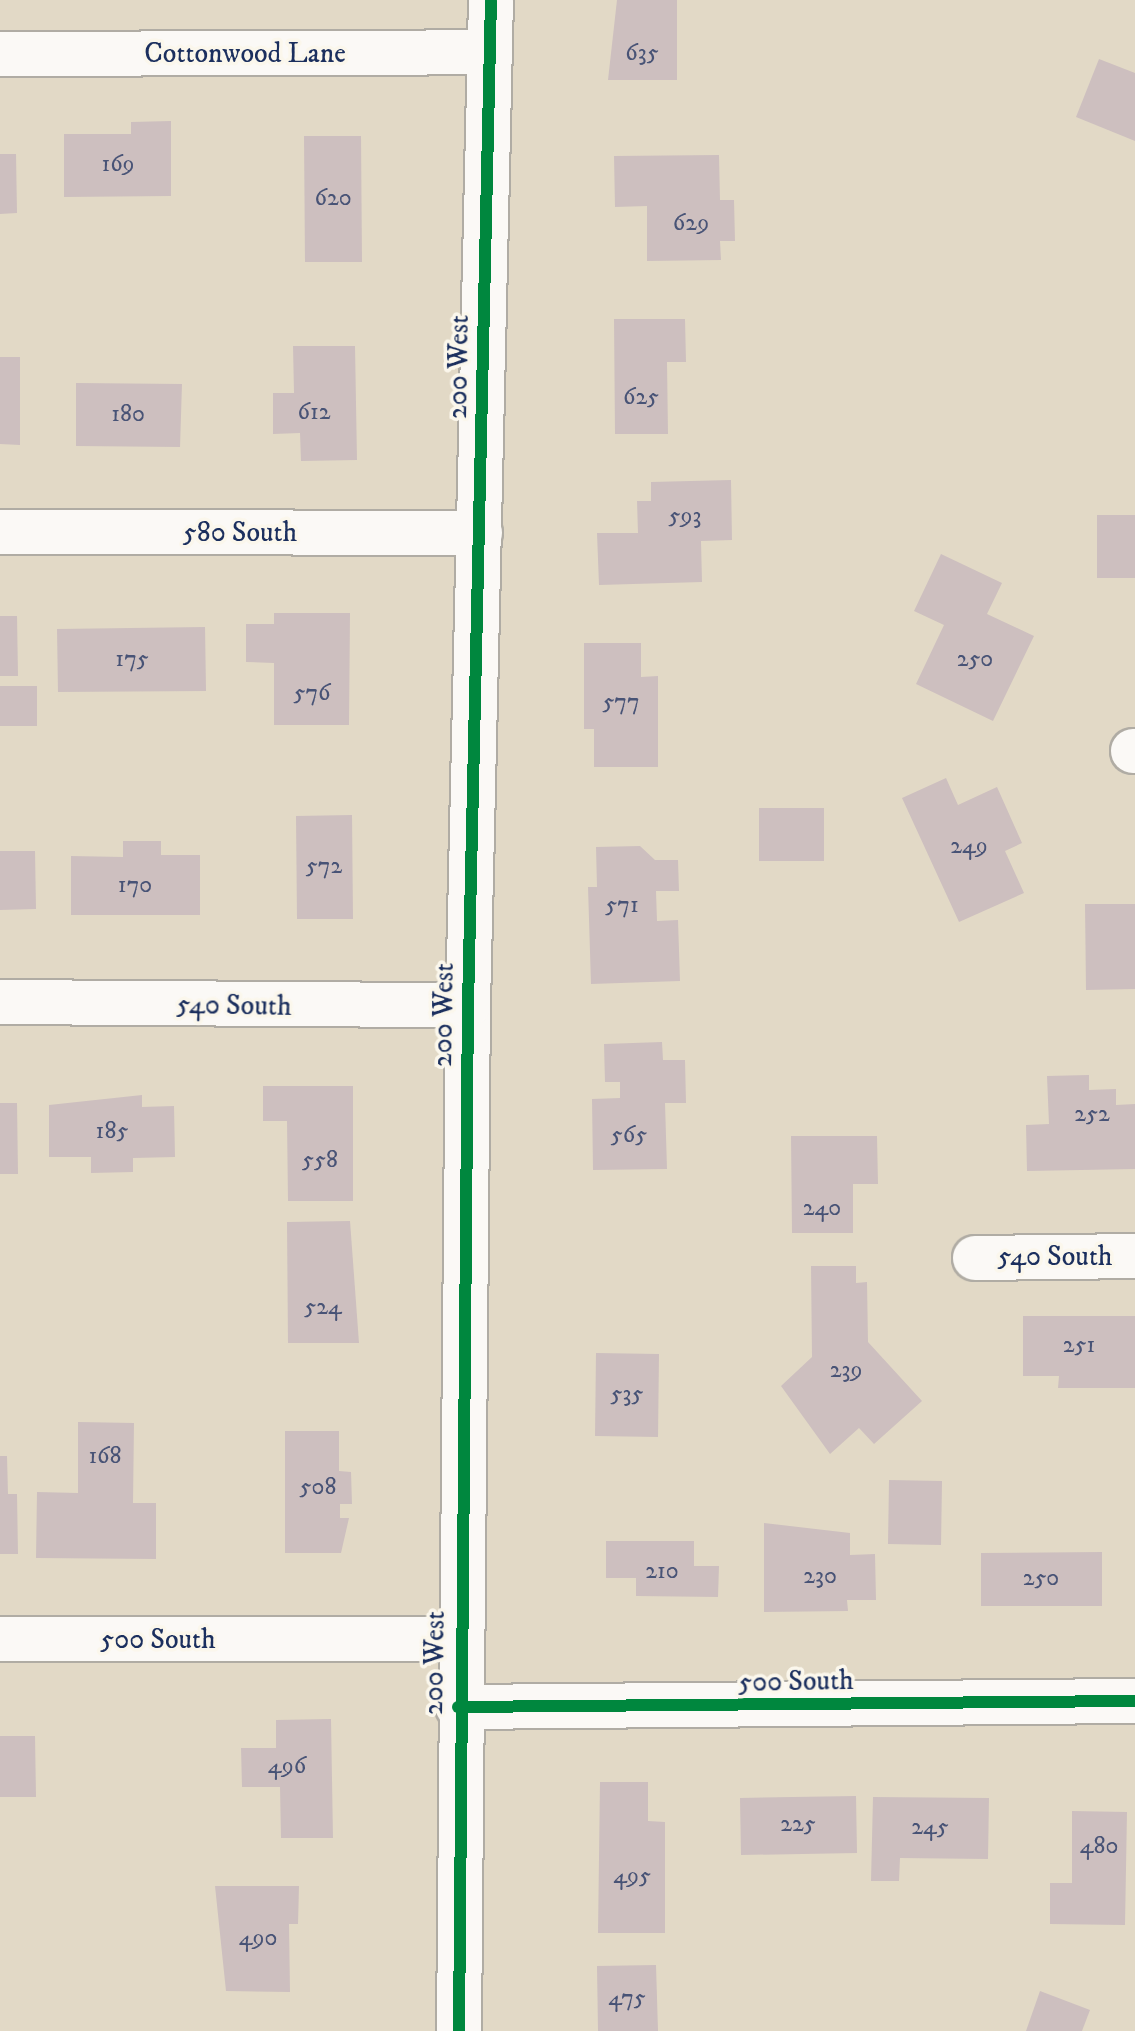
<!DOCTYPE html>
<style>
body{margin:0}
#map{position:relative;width:1135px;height:2031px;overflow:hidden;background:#e2d9c6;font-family:"IM FELL DW Pica",serif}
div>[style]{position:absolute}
.building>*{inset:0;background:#cdbfbf}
.roads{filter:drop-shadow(2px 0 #b0aca4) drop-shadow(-2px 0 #b0aca4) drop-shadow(0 2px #b0aca4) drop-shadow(0 -2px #b0aca4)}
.minor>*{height:44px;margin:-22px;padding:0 22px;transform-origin:22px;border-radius:22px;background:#fbf9f6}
.cycleway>*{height:12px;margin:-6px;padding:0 6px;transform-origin:6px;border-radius:6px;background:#00873e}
span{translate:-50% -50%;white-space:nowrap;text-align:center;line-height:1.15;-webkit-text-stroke:7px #fbf7ec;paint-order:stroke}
.number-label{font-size:24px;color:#485376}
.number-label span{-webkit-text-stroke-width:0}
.street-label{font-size:28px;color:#1b2f5e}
</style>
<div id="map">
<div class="building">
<div style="clip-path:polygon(617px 0,677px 0,677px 80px,608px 80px)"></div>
<div style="clip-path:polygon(1099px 59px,1135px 73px,1135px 141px,1076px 117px)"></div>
<div style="clip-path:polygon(171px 121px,171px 196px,64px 197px,64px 134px,131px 134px,131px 122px)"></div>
<div style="clip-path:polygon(304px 136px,361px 136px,362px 262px,305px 262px)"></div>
<div style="clip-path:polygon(0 154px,16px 154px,17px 213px,0 214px)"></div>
<div style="clip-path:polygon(719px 155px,720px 200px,734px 200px,735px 241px,720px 241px,721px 260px,647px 261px,647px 206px,615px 207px,614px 156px)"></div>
<div style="clip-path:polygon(614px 319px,685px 319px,686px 362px,667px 362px,668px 434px,615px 434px)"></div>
<div style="clip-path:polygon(293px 346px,355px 346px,357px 460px,301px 461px,300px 433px,273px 434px,273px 393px,294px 393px)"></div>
<div style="clip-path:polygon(0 357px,20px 357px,20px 445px,0 444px)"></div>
<div style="clip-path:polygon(76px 383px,182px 384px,180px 447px,76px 446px)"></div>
<div style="clip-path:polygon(731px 480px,732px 540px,701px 541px,702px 582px,599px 585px,597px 533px,638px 533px,637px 501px,651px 501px,651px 482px)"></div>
<div style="clip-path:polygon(1097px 515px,1135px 515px,1135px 578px,1097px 578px)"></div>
<div style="clip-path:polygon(941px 554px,1002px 583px,987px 614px,1034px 636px,993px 721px,916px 684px,944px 625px,914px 611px)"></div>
<div style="clip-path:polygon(274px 613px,350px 613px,349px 725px,274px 725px,274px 663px,246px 662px,246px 624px,274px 624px)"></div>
<div style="clip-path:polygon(0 616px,17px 616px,18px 676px,0 676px)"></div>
<div style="clip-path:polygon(205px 627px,206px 691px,58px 692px,57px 629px)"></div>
<div style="clip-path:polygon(584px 643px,641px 643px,641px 677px,658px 676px,658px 767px,594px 767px,594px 729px,584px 729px)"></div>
<div style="clip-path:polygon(0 686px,37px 686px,37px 726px,0 726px)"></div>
<div style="clip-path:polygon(946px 778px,958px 805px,997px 787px,1022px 843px,1005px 851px,1024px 893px,959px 922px,902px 798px)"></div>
<div style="clip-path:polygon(759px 808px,824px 808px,824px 861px,759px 861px)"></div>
<div style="clip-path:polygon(352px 815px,353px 919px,297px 919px,296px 816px)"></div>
<div style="clip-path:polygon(123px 841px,161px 841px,161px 855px,200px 855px,200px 915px,71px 915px,71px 856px,123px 857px)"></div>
<div style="clip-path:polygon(640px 846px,655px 860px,678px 860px,679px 891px,656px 891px,657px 921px,678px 920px,680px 981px,591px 984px,588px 887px,597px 887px,596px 847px)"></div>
<div style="clip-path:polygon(0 851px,35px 851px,36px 909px,0 910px)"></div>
<div style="clip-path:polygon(1085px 904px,1135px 904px,1135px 989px,1086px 990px)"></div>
<div style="clip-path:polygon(662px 1042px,663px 1060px,685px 1060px,686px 1103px,665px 1103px,667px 1169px,593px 1170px,592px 1099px,620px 1098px,620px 1082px,605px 1082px,604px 1044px)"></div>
<div style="clip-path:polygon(1089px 1075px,1089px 1090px,1116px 1089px,1116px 1105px,1135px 1104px,1135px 1169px,1027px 1171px,1026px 1125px,1049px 1124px,1047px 1076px)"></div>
<div style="clip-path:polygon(263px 1086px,353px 1086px,353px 1201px,288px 1201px,287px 1121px,263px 1121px)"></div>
<div style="clip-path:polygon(142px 1095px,142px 1107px,174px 1106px,175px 1157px,133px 1158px,133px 1172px,91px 1173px,91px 1157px,49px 1157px,49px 1105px)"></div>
<div style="clip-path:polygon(0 1103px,17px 1103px,18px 1174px,0 1174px)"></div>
<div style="clip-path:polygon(791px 1136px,877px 1136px,878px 1184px,853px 1184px,853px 1233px,792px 1233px)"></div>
<div style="clip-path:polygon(350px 1221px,359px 1343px,288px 1343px,287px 1222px)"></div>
<div style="clip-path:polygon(811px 1266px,856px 1266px,856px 1283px,867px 1282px,868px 1342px,922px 1401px,874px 1444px,859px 1428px,830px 1454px,781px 1386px,812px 1357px)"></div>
<div style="clip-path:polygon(1023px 1316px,1135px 1316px,1135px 1388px,1058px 1388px,1059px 1376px,1023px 1376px)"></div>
<div style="clip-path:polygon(596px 1353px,659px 1354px,658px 1437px,595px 1436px)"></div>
<div style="clip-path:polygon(78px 1422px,134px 1423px,133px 1503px,156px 1503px,156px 1559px,36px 1558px,37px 1492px,78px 1493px)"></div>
<div style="clip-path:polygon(285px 1431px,339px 1431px,339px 1471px,351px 1472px,352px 1504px,340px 1504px,340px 1518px,349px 1518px,341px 1553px,285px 1553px)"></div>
<div style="clip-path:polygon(0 1456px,7px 1456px,8px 1494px,17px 1494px,18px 1554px,0 1554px)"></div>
<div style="clip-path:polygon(889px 1480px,942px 1481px,941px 1545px,888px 1544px)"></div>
<div style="clip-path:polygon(764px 1523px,850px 1533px,850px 1555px,875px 1554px,876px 1600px,847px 1600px,848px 1611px,764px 1612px)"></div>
<div style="clip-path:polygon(606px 1541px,694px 1541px,694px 1566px,719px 1566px,718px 1597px,636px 1596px,636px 1578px,606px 1578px)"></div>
<div style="clip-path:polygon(1102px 1552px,1102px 1606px,981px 1606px,981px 1553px)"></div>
<div style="clip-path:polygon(331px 1719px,333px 1838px,281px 1838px,280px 1787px,242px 1787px,241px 1748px,276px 1748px,276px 1720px)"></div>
<div style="clip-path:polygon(0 1736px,35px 1736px,36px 1797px,0 1797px)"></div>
<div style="clip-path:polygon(600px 1782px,648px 1782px,648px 1821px,665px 1822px,665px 1933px,598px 1933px)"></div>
<div style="clip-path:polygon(856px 1796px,857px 1853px,741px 1855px,740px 1798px)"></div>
<div style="clip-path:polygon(873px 1797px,989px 1798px,988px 1859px,900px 1858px,899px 1881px,871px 1881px)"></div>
<div style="clip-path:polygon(1072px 1811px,1127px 1812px,1125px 1925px,1050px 1924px,1050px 1883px,1072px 1883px)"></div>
<div style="clip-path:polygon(215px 1886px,299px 1886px,298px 1924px,289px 1924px,290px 1992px,226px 1991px)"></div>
<div style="clip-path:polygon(656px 1965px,658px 2031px,598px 2031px,597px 1966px)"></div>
<div style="clip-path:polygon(1040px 1991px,1090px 2010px,1082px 2031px,1026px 2031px)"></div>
</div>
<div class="roads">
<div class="minor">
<div style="left:0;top:54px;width:490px;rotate:-0.2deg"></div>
<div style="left:0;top:532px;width:480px;rotate:0.1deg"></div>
<div style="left:1133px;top:751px;width:2px"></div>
<div style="left:0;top:1002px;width:468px;rotate:0.4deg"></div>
<div style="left:975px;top:1258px;width:160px;rotate:-0.7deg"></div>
<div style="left:0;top:1639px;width:460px"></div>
<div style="left:458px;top:1707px;width:677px;rotate:-0.51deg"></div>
<div style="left:459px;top:2031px;width:1026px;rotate:-89.5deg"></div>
<div style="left:468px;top:1005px;width:1005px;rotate:-88.69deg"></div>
</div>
</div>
<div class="cycleway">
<div style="left:458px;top:1707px;width:677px;rotate:-0.51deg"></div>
<div style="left:459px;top:2031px;width:1026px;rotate:-89.5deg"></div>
<div style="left:468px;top:1005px;width:1005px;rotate:-88.69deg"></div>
</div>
<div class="number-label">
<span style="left:642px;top:54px">635</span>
<span style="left:118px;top:165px">169</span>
<span style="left:333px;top:199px">620</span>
<span style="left:691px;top:224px">629</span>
<span style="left:641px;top:398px">625</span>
<span style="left:314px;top:413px">612</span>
<span style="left:128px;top:415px">180</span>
<span style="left:685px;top:517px">593</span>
<span style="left:132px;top:660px">175</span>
<span style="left:975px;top:660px">250</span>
<span style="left:312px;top:694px">576</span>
<span style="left:621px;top:703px">577</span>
<span style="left:969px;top:847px">249</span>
<span style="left:324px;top:867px">572</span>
<span style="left:135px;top:886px">170</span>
<span style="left:622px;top:906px">571</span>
<span style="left:1092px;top:1115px">252</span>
<span style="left:112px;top:1132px">185</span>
<span style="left:629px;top:1136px">565</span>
<span style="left:320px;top:1161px">558</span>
<span style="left:822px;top:1209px">240</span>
<span style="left:323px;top:1308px">524</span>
<span style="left:1079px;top:1346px">251</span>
<span style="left:846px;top:1371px">239</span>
<span style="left:627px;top:1395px">535</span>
<span style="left:105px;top:1457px">168</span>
<span style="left:318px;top:1488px">508</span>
<span style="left:662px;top:1572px">210</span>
<span style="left:820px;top:1577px">230</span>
<span style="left:1041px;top:1579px">250</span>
<span style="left:287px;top:1767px">496</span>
<span style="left:798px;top:1825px">225</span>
<span style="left:930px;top:1828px">245</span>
<span style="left:1099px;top:1847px">480</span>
<span style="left:632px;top:1877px">495</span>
<span style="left:258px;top:1939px">490</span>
<span style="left:627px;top:1999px">475</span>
</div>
<div class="street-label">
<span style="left:245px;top:54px">Cottonwood Lane</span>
<span style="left:459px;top:367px;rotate:-89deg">200 West</span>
<span style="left:240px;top:533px">580 South</span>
<span style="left:234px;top:1006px;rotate:1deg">540 South</span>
<span style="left:444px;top:1015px;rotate:-89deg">200 West</span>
<span style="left:1055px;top:1257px">540 South</span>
<span style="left:158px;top:1640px">500 South</span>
<span style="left:435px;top:1663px;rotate:-89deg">200 West</span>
<span style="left:796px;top:1682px;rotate:-1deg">500 South</span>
</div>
</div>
